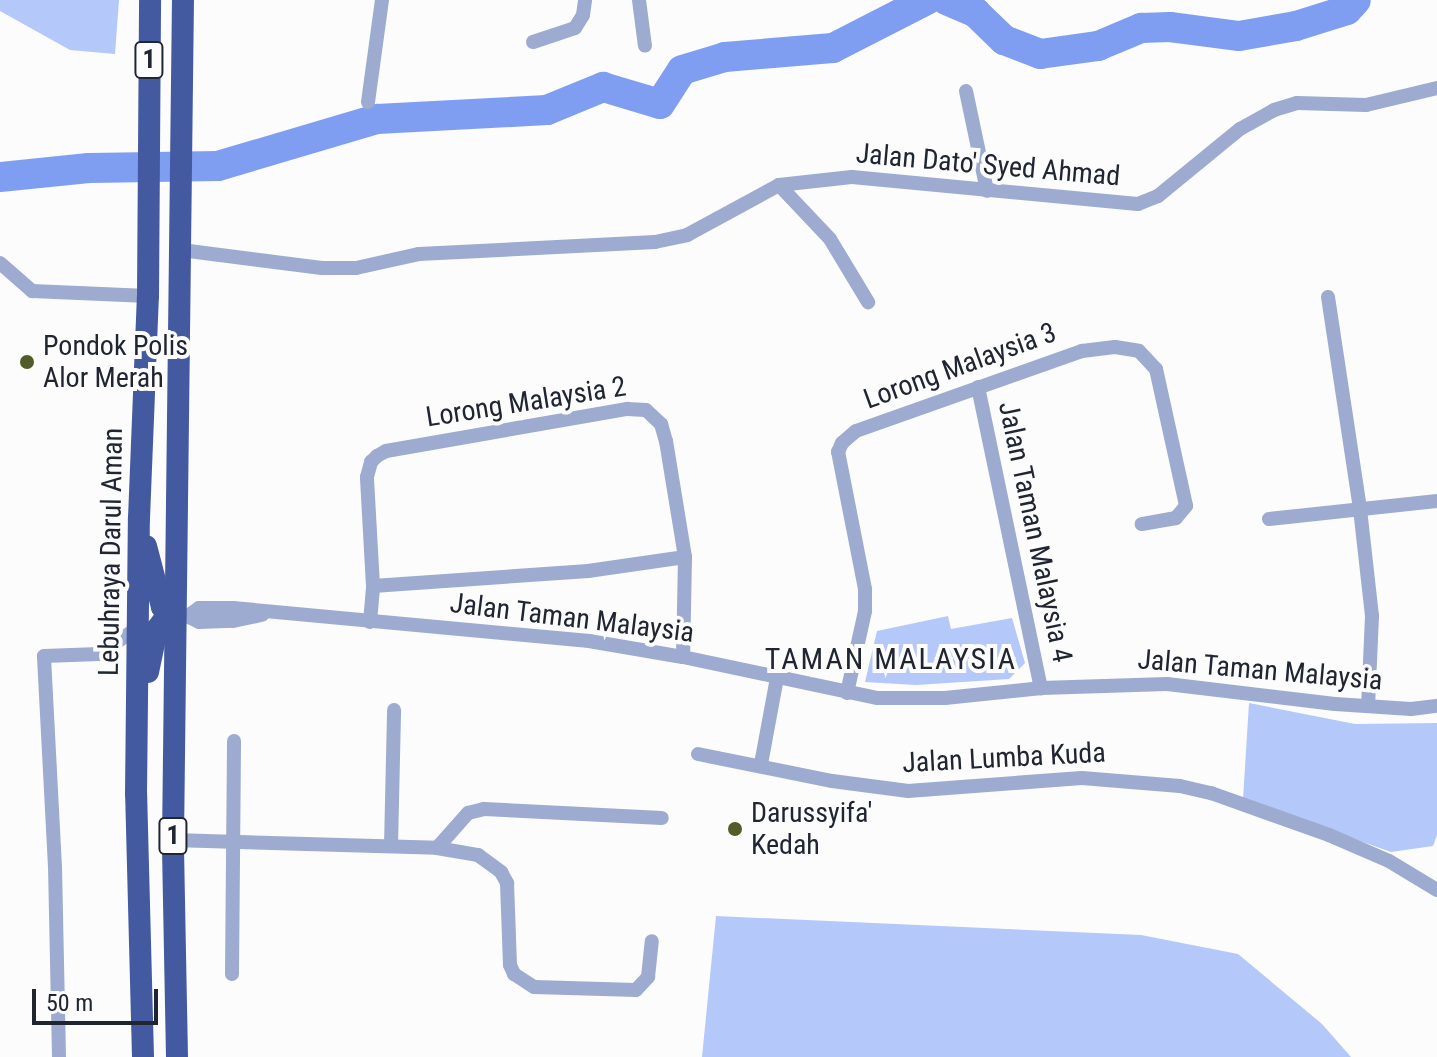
<!DOCTYPE html>
<style>
body{margin:0}
#map{position:relative;width:1437px;height:1057px;overflow:hidden;background:#fcfcfc;font-family:"Roboto Condensed",sans-serif}
div>[style]{position:absolute}
.green>*{inset:0;background:#b4c8f9}
.river>*{height:30px;margin:-15px;padding:0 15px;transform-origin:15px;border-radius:15px;background:#809ef1}
.minor>*{height:14px;margin:-7px;padding:0 7px;transform-origin:7px;border-radius:7px;background:#9dabd1}
.trunk>*{height:22px;margin:-11px;padding:0 11px;transform-origin:11px;border-radius:11px;background:#435aa1}
.dots>*{width:22px;height:22px;translate:-50% -50%;box-sizing:border-box;border:4px solid #fcfcfc;border-radius:50%}
span{translate:-50% -50%;white-space:nowrap;text-align:center;line-height:1.15;-webkit-text-stroke:8px #fcfcfc;paint-order:stroke}
.shield-label span{padding:2px 6px;background:#fcfcfc;border:2px solid;border-radius:6px;-webkit-text-stroke-width:0}
.shield-label{font-size:26px;color:#202532;font-weight:700}
.street-label{font-size:28px;color:#202532}
.poi-label{font-size:28px;color:#202532}
.left{translate:0 -50%;text-align:left}
.neighbourhood-label{font-size:30px;color:#202532;letter-spacing:2px}
.scale{position:absolute;left:32px;top:989px;width:126px;height:36px;box-sizing:border-box;border:4px solid #202532;border-top:0;padding-left:10px;font-size:24px;line-height:28px;white-space:nowrap;color:#202532;-webkit-text-stroke:6px #fcfcfc;paint-order:stroke}
</style>
<div id="map">
<div class="green">
<div style="clip-path:polygon(0 0,119px 0,115px 54px,70px 50px,0 11px)"></div>
<div style="clip-path:polygon(948px 616px,951px 629px,1012px 618px,1025px 663px,1009px 679px,916px 685px,865px 682px,877px 631px)"></div>
<div style="clip-path:polygon(1249px 703px,1355px 724px,1437px 723px,1437px 835px,1433px 846px,1391px 852px,1243px 799px)"></div>
<div style="clip-path:polygon(716px 916px,1141px 935px,1238px 954px,1322px 1024px,1351px 1057px,702px 1057px)"></div>
</div>
<div class="river">
<div style="left:946px;top:0;width:33px;rotate:23deg"></div>
<div style="left:976px;top:13px;width:39px;rotate:44deg"></div>
<div style="left:1004px;top:40px;width:39px;rotate:21deg"></div>
<div style="left:1040px;top:54px;width:59px;rotate:-7.9deg"></div>
<div style="left:1098px;top:46px;width:47px;rotate:-22.7deg"></div>
<div style="left:1141px;top:28px;width:29px;rotate:-2deg"></div>
<div style="left:1170px;top:27px;width:70px;rotate:7.4deg"></div>
<div style="left:1239px;top:36px;width:58px;rotate:-10deg"></div>
<div style="left:1296px;top:26px;width:53px;rotate:-17.4deg"></div>
<div style="left:1347px;top:10px;width:13px;rotate:-48deg"></div>
<div style="left:0;top:177px;width:89px;rotate:-5.8deg"></div>
<div style="left:89px;top:168px;width:129px;rotate:-0.9deg"></div>
<div style="left:218px;top:166px;width:166px;rotate:-16.5deg"></div>
<div style="left:377px;top:119px;width:170px;rotate:-3deg"></div>
<div style="left:547px;top:110px;width:61px;rotate:-22.3deg"></div>
<div style="left:603px;top:87px;width:59px;rotate:16.6deg"></div>
<div style="left:660px;top:104px;width:40px;rotate:-57.1deg"></div>
<div style="left:682px;top:70px;width:45px;rotate:-16.8deg"></div>
<div style="left:725px;top:57px;width:108px;rotate:-4.8deg"></div>
<div style="left:833px;top:48px;width:106px;rotate:-27.1deg"></div>
</div>
<div class="minor">
<div style="left:639px;top:0;width:46px;rotate:82.6deg"></div>
<div style="left:533px;top:42px;width:44px;rotate:-18.4deg"></div>
<div style="left:575px;top:28px;width:15px;rotate:-58deg"></div>
<div style="left:583px;top:15px;width:15px;rotate:-82deg"></div>
<div style="left:966px;top:91px;width:102px;rotate:78.1deg"></div>
<div style="left:368px;top:102px;width:103px;rotate:-82.2deg"></div>
<div style="left:779px;top:185px;width:74px;rotate:46.6deg"></div>
<div style="left:830px;top:239px;width:74px;rotate:58.9deg"></div>
<div style="left:181px;top:250px;width:142px;rotate:7.3deg"></div>
<div style="left:322px;top:268px;width:34px"></div>
<div style="left:356px;top:268px;width:65px;rotate:-12.5deg"></div>
<div style="left:419px;top:254px;width:236px;rotate:-2.9deg"></div>
<div style="left:655px;top:242px;width:33px;rotate:-12deg"></div>
<div style="left:687px;top:235px;width:105px;rotate:-28.5deg"></div>
<div style="left:779px;top:185px;width:73px;rotate:-6.3deg"></div>
<div style="left:852px;top:177px;width:287px;rotate:5.4deg"></div>
<div style="left:1138px;top:204px;width:22px;rotate:-22deg"></div>
<div style="left:1158px;top:196px;width:106px;rotate:-39.3deg"></div>
<div style="left:1240px;top:129px;width:39px;rotate:-29deg"></div>
<div style="left:1274px;top:110px;width:24px;rotate:-17deg"></div>
<div style="left:1297px;top:103px;width:69px;rotate:1.7deg"></div>
<div style="left:1366px;top:105px;width:73px;rotate:-13.5deg"></div>
<div style="left:0;top:263px;width:43px;rotate:41.2deg"></div>
<div style="left:32px;top:291px;width:116px;rotate:2.5deg"></div>
<div style="left:1328px;top:297px;width:214px;rotate:81.4deg"></div>
<div style="left:1360px;top:509px;width:108px;rotate:83.6deg"></div>
<div style="left:1372px;top:616px;width:90px;rotate:92.5deg"></div>
<div style="left:978px;top:387px;width:308px;rotate:78.2deg"></div>
<div style="left:1269px;top:519px;width:169px;rotate:-6.1deg"></div>
<div style="left:373px;top:586px;width:216px;rotate:-4deg"></div>
<div style="left:588px;top:571px;width:98px;rotate:-8.2deg"></div>
<div style="left:182px;top:614px;width:19px;rotate:25deg"></div>
<div style="left:199px;top:622px;width:34px;rotate:-2deg"></div>
<div style="left:233px;top:621px;width:30px;rotate:-12deg"></div>
<div style="left:189px;top:615px;width:12px;rotate:-35deg"></div>
<div style="left:199px;top:608px;width:34px"></div>
<div style="left:233px;top:608px;width:358px;rotate:5.3deg"></div>
<div style="left:589px;top:641px;width:95px;rotate:9.7deg"></div>
<div style="left:683px;top:657px;width:199px;rotate:11.9deg"></div>
<div style="left:878px;top:698px;width:67px"></div>
<div style="left:945px;top:698px;width:97px;rotate:-5.9deg"></div>
<div style="left:1041px;top:688px;width:126px;rotate:-1.8deg"></div>
<div style="left:1167px;top:684px;width:169px;rotate:6.8deg"></div>
<div style="left:1335px;top:704px;width:76px;rotate:3.8deg"></div>
<div style="left:1411px;top:709px;width:26px;rotate:-7deg"></div>
<div style="left:370px;top:622px;width:36px;rotate:-85deg"></div>
<div style="left:373px;top:586px;width:109px;rotate:-93.2deg"></div>
<div style="left:367px;top:477px;width:16px;rotate:-75deg"></div>
<div style="left:371px;top:462px;width:8px;rotate:-45deg"></div>
<div style="left:377px;top:456px;width:10px;rotate:-29deg"></div>
<div style="left:386px;top:451px;width:245px;rotate:-9.9deg"></div>
<div style="left:627px;top:409px;width:19px;rotate:3deg"></div>
<div style="left:646px;top:410px;width:21px;rotate:43deg"></div>
<div style="left:661px;top:424px;width:18px;rotate:74deg"></div>
<div style="left:666px;top:441px;width:118px;rotate:80.7deg"></div>
<div style="left:685px;top:557px;width:100px;rotate:91.1deg"></div>
<div style="left:847px;top:693px;width:84px;rotate:-77.6deg"></div>
<div style="left:865px;top:611px;width:22px;rotate:-90deg"></div>
<div style="left:865px;top:589px;width:140px;rotate:-101.1deg"></div>
<div style="left:838px;top:452px;width:10px;rotate:-66deg"></div>
<div style="left:842px;top:443px;width:18px;rotate:-41deg"></div>
<div style="left:856px;top:431px;width:240px;rotate:-19.5deg"></div>
<div style="left:1082px;top:351px;width:33px;rotate:-7deg"></div>
<div style="left:1115px;top:347px;width:24px;rotate:9deg"></div>
<div style="left:1139px;top:351px;width:25px;rotate:47deg"></div>
<div style="left:1156px;top:369px;width:140px;rotate:77.6deg"></div>
<div style="left:1186px;top:506px;width:16px;rotate:130deg"></div>
<div style="left:1176px;top:518px;width:35px;rotate:170deg"></div>
<div style="left:698px;top:754px;width:137px;rotate:11.4deg"></div>
<div style="left:832px;top:781px;width:77px;rotate:7.5deg"></div>
<div style="left:908px;top:791px;width:174px;rotate:-4.3deg"></div>
<div style="left:1082px;top:778px;width:98px;rotate:4.7deg"></div>
<div style="left:1180px;top:786px;width:32px;rotate:13deg"></div>
<div style="left:1211px;top:793px;width:125px;rotate:19.6deg"></div>
<div style="left:1329px;top:835px;width:65px;rotate:23.4deg"></div>
<div style="left:1389px;top:861px;width:56px;rotate:31.1deg"></div>
<div style="left:761px;top:764px;width:87px;rotate:-79.5deg"></div>
<div style="left:173px;top:840px;width:264px;rotate:1.7deg"></div>
<div style="left:437px;top:848px;width:42px;rotate:9.7deg"></div>
<div style="left:478px;top:855px;width:29px;rotate:36deg"></div>
<div style="left:501px;top:872px;width:13px;rotate:61deg"></div>
<div style="left:507px;top:883px;width:82px;rotate:87.9deg"></div>
<div style="left:510px;top:965px;width:10px;rotate:66deg"></div>
<div style="left:514px;top:974px;width:24px;rotate:33deg"></div>
<div style="left:534px;top:987px;width:102px;rotate:1.7deg"></div>
<div style="left:636px;top:990px;width:18px;rotate:-47deg"></div>
<div style="left:648px;top:977px;width:36px;rotate:-84deg"></div>
<div style="left:391px;top:846px;width:136px;rotate:-88.7deg"></div>
<div style="left:437px;top:848px;width:47px;rotate:-48.5deg"></div>
<div style="left:468px;top:813px;width:16px;rotate:-14deg"></div>
<div style="left:484px;top:809px;width:178px;rotate:2.9deg"></div>
<div style="left:232px;top:974px;width:233px;rotate:-89.5deg"></div>
<div style="left:59px;top:1057px;width:190px;rotate:-91.2deg"></div>
<div style="left:55px;top:867px;width:211px;rotate:-93deg"></div>
<div style="left:44px;top:656px;width:55px;rotate:-2.1deg"></div>
<div style="left:99px;top:654px;width:48px;rotate:-34deg"></div>
</div>
<div class="trunk">
<div style="left:146px;top:546px;width:63px;rotate:75.3deg"></div>
<div style="left:162px;top:607px;width:9px;rotate:49deg"></div>
<div style="left:168px;top:614px;width:7px"></div>
<div style="left:148px;top:672px;width:44px;rotate:-78.2deg"></div>
<div style="left:157px;top:629px;width:19px;rotate:-54deg"></div>
<div style="left:143px;top:1057px;width:263px;rotate:-91.5deg"></div>
<div style="left:136px;top:794px;width:276px;rotate:-89.4deg"></div>
<div style="left:139px;top:518px;width:222px;rotate:-87.7deg"></div>
<div style="left:148px;top:296px;width:296px;rotate:-89.6deg"></div>
<div style="left:177px;top:1057px;width:217px;rotate:-91.1deg"></div>
<div style="left:173px;top:840px;width:840px;rotate:-89.32deg"></div>
</div>
<div class="dots">
<div style="left:27px;top:362px;background:#525b2a"></div>
<div style="left:735px;top:829px;background:#525b2a"></div>
</div>
<div class="shield-label">
<span style="left:149px;top:60px">1</span>
<span style="left:173px;top:836px">1</span>
</div>
<div class="street-label">
<span style="left:988px;top:165px;rotate:5deg">Jalan Dato' Syed Ahmad</span>
<span style="left:960px;top:366px;rotate:-20deg">Lorong Malaysia 3</span>
<span style="left:526px;top:402px;rotate:-9deg">Lorong Malaysia 2</span>
<span style="left:1035px;top:532px;rotate:78deg">Jalan Taman Malaysia 4</span>
<span style="left:111px;top:552px;rotate:-89deg">Lebuhraya Darul Aman</span>
<span style="left:572px;top:618px;rotate:7deg">Jalan Taman Malaysia</span>
<span style="left:1260px;top:670px;rotate:5deg">Jalan Taman Malaysia</span>
<span style="left:1004px;top:758px;rotate:-3deg">Jalan Lumba Kuda</span>
</div>
<div class="poi-label">
<span class="left" style="left:43px;top:362px">Pondok Polis<br>Alor Merah</span>
<span class="left" style="left:751px;top:829px">Darussyifa'<br>Kedah</span>
</div>
<div class="neighbourhood-label">
<span style="left:891px;top:659px">TAMAN MALAYSIA</span>
</div>
<div class="scale">50 m</div>
</div>
